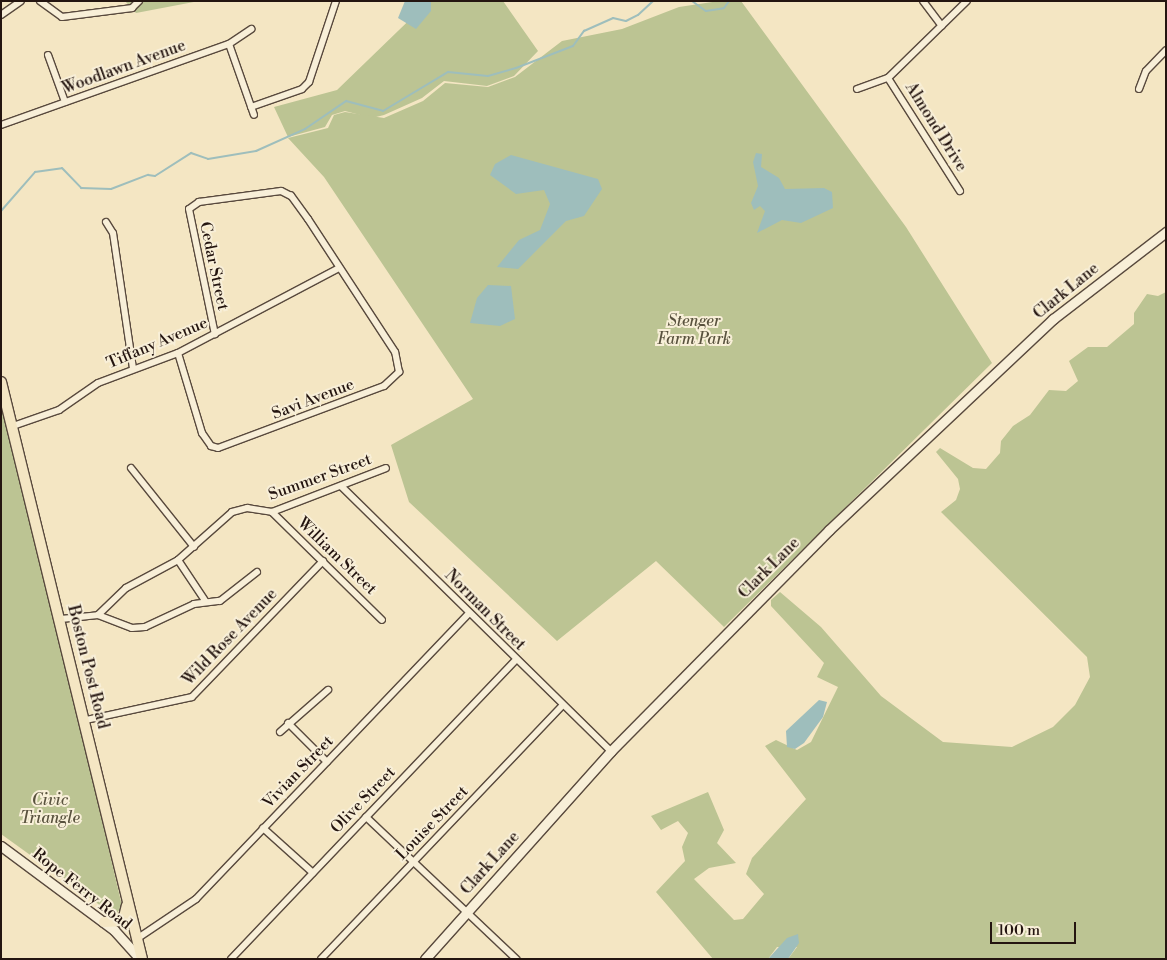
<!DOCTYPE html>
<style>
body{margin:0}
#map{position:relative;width:1167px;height:960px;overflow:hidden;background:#f4e6c3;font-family:"Libre Bodoni",serif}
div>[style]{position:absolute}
.green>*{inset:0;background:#bcc493}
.water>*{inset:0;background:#9ebebc}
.stream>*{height:2px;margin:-1px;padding:0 1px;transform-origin:1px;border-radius:1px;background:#9ebebc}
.roads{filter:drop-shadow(1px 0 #58493d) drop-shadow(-1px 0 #58493d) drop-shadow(0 1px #58493d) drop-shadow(0 -1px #58493d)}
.street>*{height:6px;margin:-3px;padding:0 3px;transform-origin:3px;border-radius:3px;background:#f8efd8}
.secondary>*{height:9px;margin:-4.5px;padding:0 4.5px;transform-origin:4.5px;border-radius:4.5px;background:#f8efd8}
.primary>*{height:10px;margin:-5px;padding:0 5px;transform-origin:5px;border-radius:5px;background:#f4e6c3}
span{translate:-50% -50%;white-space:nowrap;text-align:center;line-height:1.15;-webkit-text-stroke:4px #f8efd8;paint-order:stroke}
.street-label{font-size:16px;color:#241510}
.park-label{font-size:16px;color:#59523e;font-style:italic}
.frame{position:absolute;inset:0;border:2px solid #241510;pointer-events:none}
.scale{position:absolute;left:990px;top:922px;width:86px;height:22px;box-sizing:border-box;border:2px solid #241510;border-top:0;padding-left:6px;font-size:15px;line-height:18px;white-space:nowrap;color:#241510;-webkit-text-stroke:4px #f8efd8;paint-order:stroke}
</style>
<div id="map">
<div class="green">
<div style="clip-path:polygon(125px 1px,199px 1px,136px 13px)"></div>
<div style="clip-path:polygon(429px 1px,503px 1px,538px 51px,514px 76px,487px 86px,444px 81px,422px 98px,384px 115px,372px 118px,345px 111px,332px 115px,325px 127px,288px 137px,274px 107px,337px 90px)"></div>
<div style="clip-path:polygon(719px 1px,741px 1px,906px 227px,992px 363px,724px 627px,656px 561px,557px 641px,409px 502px,391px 445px,473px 399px,324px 177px,288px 138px,328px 128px,334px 115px,345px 112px,384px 118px,423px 101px,445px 83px,488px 87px,515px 77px,562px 41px,622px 29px,679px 7px)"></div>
<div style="clip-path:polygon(1166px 292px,1166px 959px,788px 959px,797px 947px,777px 947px,768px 959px,713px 959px,656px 892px,685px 861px,682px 847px,688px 833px,678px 821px,661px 830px,651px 816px,708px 792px,724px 830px,717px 843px,736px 863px,709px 868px,694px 879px,734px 920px,743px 919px,764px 894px,746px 874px,752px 858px,806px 799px,765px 746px,776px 740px,797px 750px,811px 742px,838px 687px,817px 677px,824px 663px,771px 606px,771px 600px,780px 592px,821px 627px,881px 696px,943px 742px,1012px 747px,1053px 727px,1075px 705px,1090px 677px,1087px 657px,941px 512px,956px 500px,960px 489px,958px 479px,936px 452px,940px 448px,973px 468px,986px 469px,1000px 453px,1001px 441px,1013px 426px,1030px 415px,1049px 390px,1066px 391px,1078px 381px,1069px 361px,1088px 347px,1107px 347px,1134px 324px,1134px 313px,1147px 294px,1158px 296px)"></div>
<div style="clip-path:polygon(1px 386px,122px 906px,115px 916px,1px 834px)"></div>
</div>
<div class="water">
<div style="clip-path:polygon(405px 1px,431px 2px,431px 11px,416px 29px,398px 18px)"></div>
<div style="clip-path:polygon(756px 153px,762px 154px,761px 167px,779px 178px,785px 189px,824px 188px,832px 192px,833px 208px,801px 223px,782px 220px,757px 233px,765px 211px,760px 206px,754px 210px,751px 203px,758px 186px,753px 162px)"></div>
<div style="clip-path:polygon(511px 155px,598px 179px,602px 189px,584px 216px,566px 221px,518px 269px,497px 267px,519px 240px,540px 230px,550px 204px,544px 190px,516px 194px,490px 175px,495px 164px)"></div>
<div style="clip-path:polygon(488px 285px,511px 286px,515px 319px,500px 326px,470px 323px,477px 298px)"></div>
<div style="clip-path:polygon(819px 700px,827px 702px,823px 717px,804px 743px,795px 749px,787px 747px,786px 731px)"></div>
<div style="clip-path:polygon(798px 934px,799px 943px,788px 959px,768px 959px,787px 938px)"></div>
</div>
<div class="stream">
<div style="left:661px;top:1px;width:8px"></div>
<div style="left:692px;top:1px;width:17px;rotate:36deg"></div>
<div style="left:706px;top:11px;width:18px;rotate:-9deg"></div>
<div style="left:724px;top:8px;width:9px;rotate:-54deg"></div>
<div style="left:1px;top:211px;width:52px;rotate:-48.9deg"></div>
<div style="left:35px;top:172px;width:27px;rotate:-8deg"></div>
<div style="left:62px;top:168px;width:28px;rotate:46deg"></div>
<div style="left:81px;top:188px;width:30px;rotate:2deg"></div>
<div style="left:111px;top:189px;width:40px;rotate:-21deg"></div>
<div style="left:148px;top:175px;width:7px;rotate:8deg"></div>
<div style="left:155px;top:176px;width:43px;rotate:-32.6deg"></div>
<div style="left:191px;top:153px;width:18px;rotate:19deg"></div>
<div style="left:208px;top:159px;width:49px;rotate:-9.5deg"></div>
<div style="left:256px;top:151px;width:54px;rotate:-24.2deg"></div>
<div style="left:305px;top:129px;width:50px;rotate:-34.3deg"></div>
<div style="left:346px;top:101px;width:38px;rotate:15deg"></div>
<div style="left:383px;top:111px;width:76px;rotate:-31deg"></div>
<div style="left:448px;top:72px;width:40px;rotate:5.7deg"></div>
<div style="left:488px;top:76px;width:29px;rotate:-16deg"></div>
<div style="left:516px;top:68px;width:61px;rotate:-21.1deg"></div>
<div style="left:573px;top:46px;width:19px;rotate:-54deg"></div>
<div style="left:584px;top:31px;width:32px;rotate:-24deg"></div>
<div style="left:613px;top:18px;width:13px;rotate:13deg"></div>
<div style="left:626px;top:21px;width:13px;rotate:-27deg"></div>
<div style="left:638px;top:15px;width:21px;rotate:-43deg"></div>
</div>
<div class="roads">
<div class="street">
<div style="left:40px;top:1px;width:27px;rotate:36deg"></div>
<div style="left:62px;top:17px;width:71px;rotate:-7.3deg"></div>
<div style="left:132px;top:8px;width:10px;rotate:-45deg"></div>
<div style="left:923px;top:1px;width:31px;rotate:53deg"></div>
<div style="left:1px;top:15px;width:24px;rotate:-35deg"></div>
<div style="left:229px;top:44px;width:75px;rotate:70.6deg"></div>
<div style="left:48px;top:55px;width:50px;rotate:70.1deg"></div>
<div style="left:888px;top:78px;width:134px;rotate:57.5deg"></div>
<div style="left:857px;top:89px;width:33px;rotate:-20deg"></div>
<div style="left:888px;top:78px;width:110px;rotate:-44.3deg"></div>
<div style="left:1139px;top:89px;width:19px;rotate:-69deg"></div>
<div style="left:1146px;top:71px;width:29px;rotate:-46deg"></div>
<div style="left:251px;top:107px;width:54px;rotate:-19.4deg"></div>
<div style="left:302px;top:89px;width:10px;rotate:-45deg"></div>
<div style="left:309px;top:82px;width:85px;rotate:-71.6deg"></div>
<div style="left:1px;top:125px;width:242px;rotate:-19.6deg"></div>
<div style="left:229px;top:44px;width:27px;rotate:-34deg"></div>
<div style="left:106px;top:222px;width:13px;rotate:58deg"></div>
<div style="left:113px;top:233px;width:137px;rotate:81.6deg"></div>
<div style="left:178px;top:353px;width:84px;rotate:73.3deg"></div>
<div style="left:202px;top:433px;width:16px;rotate:55deg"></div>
<div style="left:211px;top:446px;width:7px;rotate:16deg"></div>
<div style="left:218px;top:448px;width:177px;rotate:-20.5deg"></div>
<div style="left:384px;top:386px;width:21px;rotate:-43deg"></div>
<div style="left:399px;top:372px;width:20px;rotate:-101deg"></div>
<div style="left:395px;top:352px;width:159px;rotate:-123.2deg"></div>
<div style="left:308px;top:219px;width:29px;rotate:-126deg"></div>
<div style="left:291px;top:196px;width:11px;rotate:-153deg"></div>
<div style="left:281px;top:191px;width:83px;rotate:172.4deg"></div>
<div style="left:199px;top:202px;width:12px;rotate:145deg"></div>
<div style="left:189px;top:209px;width:128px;rotate:78.3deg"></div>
<div style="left:13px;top:426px;width:49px;rotate:-19.2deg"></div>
<div style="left:59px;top:410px;width:47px;rotate:-34.7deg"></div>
<div style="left:98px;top:383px;width:85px;rotate:-20.6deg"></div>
<div style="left:178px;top:353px;width:182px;rotate:-27.8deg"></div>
<div style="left:131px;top:468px;width:101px;rotate:51.4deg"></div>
<div style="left:341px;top:486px;width:378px;rotate:44.5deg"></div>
<div style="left:272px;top:512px;width:154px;rotate:44.5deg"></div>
<div style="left:178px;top:560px;width:50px;rotate:56.3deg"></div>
<div style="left:98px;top:615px;width:36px;rotate:21deg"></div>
<div style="left:132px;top:628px;width:13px;rotate:-4deg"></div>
<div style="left:145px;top:627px;width:54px;rotate:-25.1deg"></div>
<div style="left:194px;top:604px;width:26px;rotate:-7deg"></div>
<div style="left:220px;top:601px;width:47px;rotate:-38.1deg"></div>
<div style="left:61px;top:619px;width:37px;rotate:-6deg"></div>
<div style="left:98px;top:615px;width:39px;rotate:-44deg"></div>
<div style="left:126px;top:588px;width:59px;rotate:-28.3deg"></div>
<div style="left:178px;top:560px;width:72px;rotate:-41.6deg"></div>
<div style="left:232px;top:512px;width:16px;rotate:-15deg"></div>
<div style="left:247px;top:508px;width:25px;rotate:9deg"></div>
<div style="left:272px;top:512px;width:122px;rotate:-21.1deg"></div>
<div style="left:86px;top:720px;width:108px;rotate:-12.2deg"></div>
<div style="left:192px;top:697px;width:189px;rotate:-46.1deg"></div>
<div style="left:288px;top:723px;width:55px;rotate:45deg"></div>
<div style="left:280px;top:732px;width:64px;rotate:-41.2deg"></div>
<div style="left:366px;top:817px;width:207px;rotate:43.4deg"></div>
<div style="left:263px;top:828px;width:67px;rotate:42deg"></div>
<div style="left:138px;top:938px;width:70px;rotate:-33.9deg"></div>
<div style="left:196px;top:899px;width:395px;rotate:-46.3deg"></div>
<div style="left:231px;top:959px;width:413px;rotate:-46.4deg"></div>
<div style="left:321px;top:959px;width:349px;rotate:-46.4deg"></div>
</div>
<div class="secondary">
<div style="left:1px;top:846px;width:141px;rotate:36.6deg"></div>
<div style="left:114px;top:930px;width:39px;rotate:48deg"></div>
<div style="left:425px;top:959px;width:279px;rotate:-48.2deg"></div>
<div style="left:611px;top:751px;width:310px;rotate:-45.4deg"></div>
<div style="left:829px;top:530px;width:308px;rotate:-43.3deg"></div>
<div style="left:1053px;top:319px;width:143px;rotate:-37.6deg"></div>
</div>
<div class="primary">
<div style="left:1px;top:382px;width:594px;rotate:76.27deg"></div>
<div style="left:104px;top:922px;width:19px;rotate:-3deg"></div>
<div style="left:123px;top:921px;width:16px;rotate:-76deg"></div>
</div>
</div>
<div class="street-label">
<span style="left:124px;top:67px;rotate:-20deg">Woodlawn Avenue</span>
<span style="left:936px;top:127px;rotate:58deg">Almond Drive</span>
<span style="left:214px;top:266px;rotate:78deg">Cedar Street</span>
<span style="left:1066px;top:291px;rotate:-39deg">Clark Lane</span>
<span style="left:157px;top:343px;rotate:-23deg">Tiffany Avenue</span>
<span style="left:313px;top:399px;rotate:-21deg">Savi Avenue</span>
<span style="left:320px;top:477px;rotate:-20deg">Summer Street</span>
<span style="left:337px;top:556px;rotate:44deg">William Street</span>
<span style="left:769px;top:568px;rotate:-45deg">Clark Lane</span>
<span style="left:485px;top:610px;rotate:45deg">Norman Street</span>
<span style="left:230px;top:637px;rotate:-46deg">Wild Rose Avenue</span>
<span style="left:88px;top:667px;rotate:76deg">Boston Post Road</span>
<span style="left:298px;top:772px;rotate:-46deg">Vivian Street</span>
<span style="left:363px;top:800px;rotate:-46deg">Olive Street</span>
<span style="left:432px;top:823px;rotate:-46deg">Louise Street</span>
<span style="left:490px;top:863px;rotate:-48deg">Clark Lane</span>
<span style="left:82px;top:889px;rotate:38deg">Rope Ferry Road</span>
</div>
<div class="park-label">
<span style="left:694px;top:330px">Stenger<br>Farm Park</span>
<span style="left:50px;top:809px">Civic<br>Triangle</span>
</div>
<div class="frame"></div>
<div class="scale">100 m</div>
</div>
